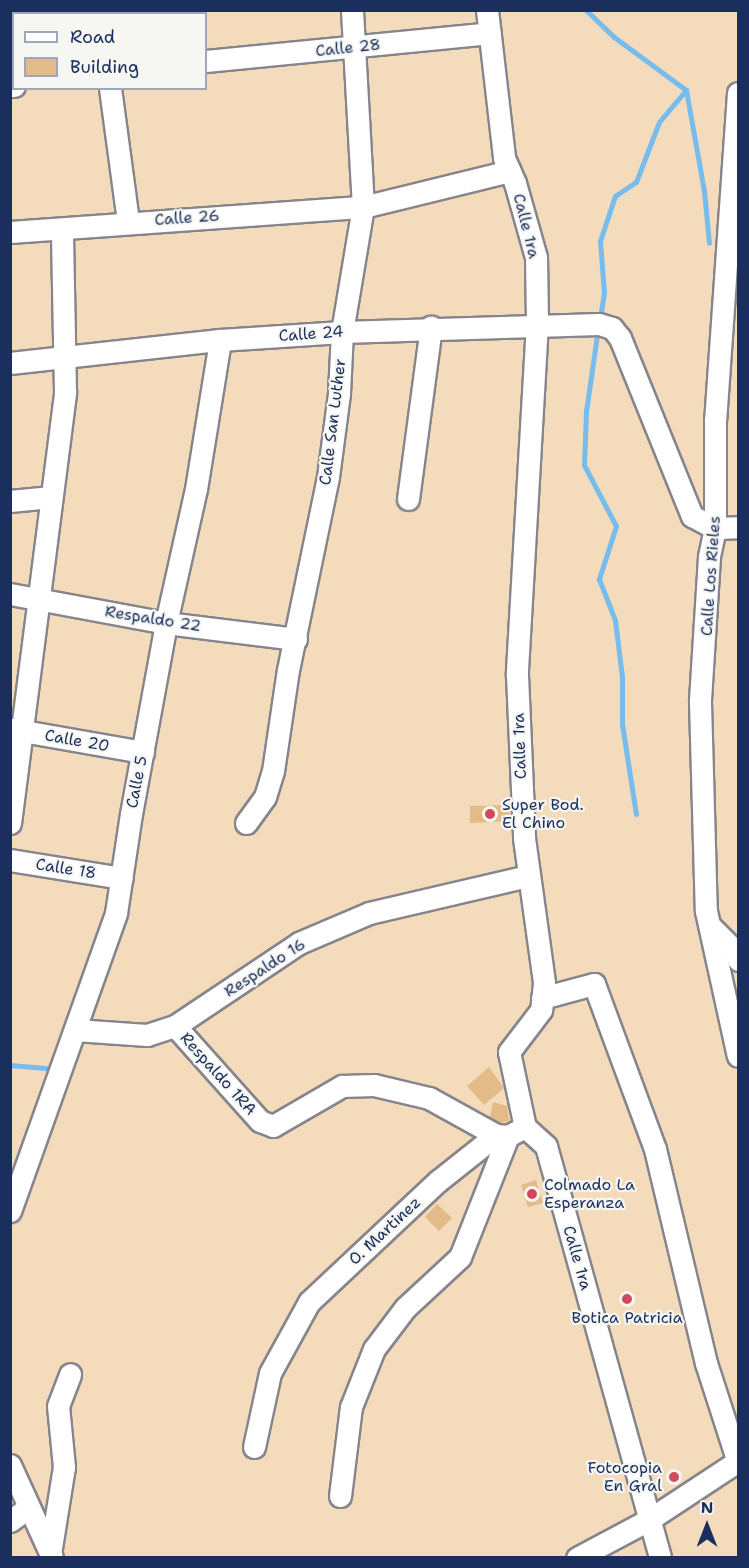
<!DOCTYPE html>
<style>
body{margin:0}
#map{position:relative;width:749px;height:1568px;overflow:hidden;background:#f3dbbb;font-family:"Shantell Sans",sans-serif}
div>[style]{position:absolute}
.stream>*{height:5px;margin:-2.5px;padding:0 2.5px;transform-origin:2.5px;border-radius:2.5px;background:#76bded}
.building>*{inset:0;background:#e2bb88}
.roads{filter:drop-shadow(2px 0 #87858c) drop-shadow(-2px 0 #87858c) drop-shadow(0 2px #87858c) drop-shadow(0 -2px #87858c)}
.minor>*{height:21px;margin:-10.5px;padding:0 10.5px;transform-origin:10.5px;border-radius:10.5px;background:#fff}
.dots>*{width:16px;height:16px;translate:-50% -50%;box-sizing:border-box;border:3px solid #f6f6f2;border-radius:50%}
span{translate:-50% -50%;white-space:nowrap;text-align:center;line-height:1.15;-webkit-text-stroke:4.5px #f6f6f2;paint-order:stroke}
.street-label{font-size:16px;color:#1b2f5e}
.poi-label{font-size:16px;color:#1b2f5e}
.left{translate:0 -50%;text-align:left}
.right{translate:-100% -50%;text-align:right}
.frame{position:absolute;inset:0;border:12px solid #1b2f5e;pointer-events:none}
.legend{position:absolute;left:12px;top:12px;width:195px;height:78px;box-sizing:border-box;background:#f6f6f2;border:2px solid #9ea6b7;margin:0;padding:8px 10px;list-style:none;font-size:18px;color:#1b2f5e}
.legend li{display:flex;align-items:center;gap:12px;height:30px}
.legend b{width:30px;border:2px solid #9ea6b7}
.north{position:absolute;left:677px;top:1496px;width:60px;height:60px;-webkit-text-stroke:4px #f6f6f2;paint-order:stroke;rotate:0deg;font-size:16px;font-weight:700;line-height:24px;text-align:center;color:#1b2f5e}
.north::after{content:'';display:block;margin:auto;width:21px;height:27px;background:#1b2f5e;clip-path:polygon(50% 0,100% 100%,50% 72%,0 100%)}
</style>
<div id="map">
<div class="stream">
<div style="left:586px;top:10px;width:39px;rotate:44deg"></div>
<div style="left:614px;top:37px;width:89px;rotate:36.4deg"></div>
<div style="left:686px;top:90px;width:103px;rotate:79.9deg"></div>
<div style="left:704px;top:191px;width:52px;rotate:84.5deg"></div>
<div style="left:600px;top:318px;width:25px;rotate:-81deg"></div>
<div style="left:604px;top:293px;width:52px;rotate:-94.4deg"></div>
<div style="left:600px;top:241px;width:47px;rotate:-71.6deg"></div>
<div style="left:615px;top:196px;width:25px;rotate:-34deg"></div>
<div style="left:636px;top:182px;width:64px;rotate:-69deg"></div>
<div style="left:659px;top:122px;width:42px;rotate:-49.8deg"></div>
<div style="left:598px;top:328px;width:84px;rotate:98.2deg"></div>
<div style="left:586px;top:411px;width:54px;rotate:92.1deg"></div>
<div style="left:584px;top:465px;width:69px;rotate:62.3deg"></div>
<div style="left:616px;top:526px;width:56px;rotate:107.8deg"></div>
<div style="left:599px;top:579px;width:44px;rotate:68.7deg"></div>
<div style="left:615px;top:620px;width:57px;rotate:83deg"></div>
<div style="left:622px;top:677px;width:47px;rotate:90deg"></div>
<div style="left:622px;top:724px;width:91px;rotate:81.2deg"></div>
<div style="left:10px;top:1065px;width:47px;rotate:4.9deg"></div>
</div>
<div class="building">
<div style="clip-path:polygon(509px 805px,510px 821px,470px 823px,470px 806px)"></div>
<div style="clip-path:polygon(489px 1067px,504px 1088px,484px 1105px,467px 1086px)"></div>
<div style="clip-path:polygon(493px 1102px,507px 1106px,509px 1121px,500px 1123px,490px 1117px)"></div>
<div style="clip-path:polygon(536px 1180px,543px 1203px,528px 1207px,521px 1185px)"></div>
<div style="clip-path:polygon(437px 1204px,452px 1218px,439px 1231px,425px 1217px)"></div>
</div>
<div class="roads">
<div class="minor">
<div style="left:100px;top:10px;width:4px;rotate:76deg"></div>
<div style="left:487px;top:10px;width:149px;rotate:83.4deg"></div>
<div style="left:504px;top:158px;width:27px;rotate:66deg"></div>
<div style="left:515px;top:183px;width:77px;rotate:74.2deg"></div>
<div style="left:536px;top:257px;width:66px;rotate:89.1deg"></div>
<div style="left:537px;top:323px;width:353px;rotate:93.3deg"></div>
<div style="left:517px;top:675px;width:163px;rotate:87.5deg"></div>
<div style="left:524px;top:838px;width:146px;rotate:82.1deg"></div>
<div style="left:544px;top:983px;width:27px;rotate:96deg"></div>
<div style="left:541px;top:1010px;width:53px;rotate:127.3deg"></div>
<div style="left:509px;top:1052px;width:77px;rotate:78deg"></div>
<div style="left:525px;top:1127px;width:28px;rotate:42deg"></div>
<div style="left:546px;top:1146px;width:427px;rotate:74.5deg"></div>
<div style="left:206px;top:61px;width:285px;rotate:-5.6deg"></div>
<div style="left:10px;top:86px;width:4px"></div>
<div style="left:110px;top:88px;width:135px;rotate:82.3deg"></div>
<div style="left:738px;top:93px;width:327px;rotate:94deg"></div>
<div style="left:715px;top:419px;width:109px;rotate:90deg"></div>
<div style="left:715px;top:528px;width:30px;rotate:102deg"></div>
<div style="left:709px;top:557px;width:145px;rotate:93.6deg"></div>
<div style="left:700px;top:702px;width:209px;rotate:88.4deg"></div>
<div style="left:706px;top:911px;width:148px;rotate:77.6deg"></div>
<div style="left:10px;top:232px;width:354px;rotate:-4.1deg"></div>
<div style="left:363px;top:207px;width:151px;rotate:-13.8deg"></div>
<div style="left:10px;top:363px;width:211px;rotate:-6.3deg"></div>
<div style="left:220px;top:340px;width:122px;rotate:-3.8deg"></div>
<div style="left:342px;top:332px;width:257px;rotate:-1.8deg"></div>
<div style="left:599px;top:324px;width:14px;rotate:17deg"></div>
<div style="left:612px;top:328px;width:13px;rotate:51deg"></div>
<div style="left:620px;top:338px;width:192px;rotate:68deg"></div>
<div style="left:692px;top:516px;width:26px;rotate:28deg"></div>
<div style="left:715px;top:528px;width:23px;rotate:-2deg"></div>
<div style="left:408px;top:499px;width:174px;rotate:-82.4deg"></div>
<div style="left:10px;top:501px;width:41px;rotate:-5.6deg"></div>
<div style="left:10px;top:594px;width:159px;rotate:10.5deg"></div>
<div style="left:166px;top:623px;width:131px;rotate:7deg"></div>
<div style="left:11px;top:729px;width:134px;rotate:9.9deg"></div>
<div style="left:10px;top:823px;width:435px;rotate:-82.7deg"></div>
<div style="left:65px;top:391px;width:161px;rotate:-91.1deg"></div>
<div style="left:246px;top:823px;width:32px;rotate:-54deg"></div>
<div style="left:265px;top:797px;width:27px;rotate:-73deg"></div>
<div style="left:273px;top:771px;width:102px;rotate:-81.6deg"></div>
<div style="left:288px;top:670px;width:197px;rotate:-78.3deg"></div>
<div style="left:328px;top:477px;width:85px;rotate:-82.5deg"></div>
<div style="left:339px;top:393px;width:61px;rotate:-87.2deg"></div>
<div style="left:342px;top:332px;width:127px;rotate:-80.5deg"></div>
<div style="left:363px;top:207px;width:197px;rotate:-93.2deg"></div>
<div style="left:10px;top:860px;width:113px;rotate:9.1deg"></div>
<div style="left:711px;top:927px;width:35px;rotate:45deg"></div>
<div style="left:736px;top:952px;width:8px;rotate:76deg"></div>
<div style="left:542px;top:998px;width:54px;rotate:-15.1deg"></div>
<div style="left:594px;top:984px;width:176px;rotate:69.7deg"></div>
<div style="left:655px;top:1149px;width:220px;rotate:76.6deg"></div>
<div style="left:706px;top:1363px;width:104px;rotate:72.1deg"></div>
<div style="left:175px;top:1026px;width:127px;rotate:48.2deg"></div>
<div style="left:260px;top:1121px;width:14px;rotate:21deg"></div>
<div style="left:273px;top:1126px;width:80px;rotate:-30.1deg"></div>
<div style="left:342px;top:1086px;width:32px;rotate:-2deg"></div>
<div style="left:374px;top:1085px;width:57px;rotate:13.3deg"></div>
<div style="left:429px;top:1098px;width:77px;rotate:28.9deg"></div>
<div style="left:496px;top:1135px;width:12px;rotate:5deg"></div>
<div style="left:508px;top:1136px;width:19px;rotate:-28deg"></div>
<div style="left:75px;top:1030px;width:72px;rotate:4deg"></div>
<div style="left:147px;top:1035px;width:29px;rotate:-18deg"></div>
<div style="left:175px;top:1026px;width:149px;rotate:-33.8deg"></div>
<div style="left:299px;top:943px;width:76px;rotate:-23.2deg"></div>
<div style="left:369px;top:913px;width:163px;rotate:-13.1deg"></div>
<div style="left:10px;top:1211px;width:316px;rotate:-70.4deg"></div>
<div style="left:116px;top:913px;width:100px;rotate:-81.4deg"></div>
<div style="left:131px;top:814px;width:194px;rotate:-79.6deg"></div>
<div style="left:166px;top:623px;width:137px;rotate:-77.4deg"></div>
<div style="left:196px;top:489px;width:151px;rotate:-80.8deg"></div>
<div style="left:254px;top:1447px;width:76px;rotate:-77.8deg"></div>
<div style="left:270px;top:1373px;width:81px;rotate:-61.2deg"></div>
<div style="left:309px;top:1302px;width:177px;rotate:-43.2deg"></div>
<div style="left:438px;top:1181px;width:74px;rotate:-38.4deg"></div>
<div style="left:10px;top:1465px;width:101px;rotate:65.5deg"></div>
<div style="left:340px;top:1496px;width:90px;rotate:-83deg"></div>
<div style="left:351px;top:1407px;width:62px;rotate:-68.4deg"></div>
<div style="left:374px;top:1349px;width:51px;rotate:-52.9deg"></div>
<div style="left:405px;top:1308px;width:75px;rotate:-42.8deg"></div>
<div style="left:460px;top:1257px;width:130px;rotate:-68.4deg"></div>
<div style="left:10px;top:1521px;width:22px;rotate:-36deg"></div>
<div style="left:50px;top:1554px;width:88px;rotate:-80.9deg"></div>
<div style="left:64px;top:1467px;width:61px;rotate:-95.6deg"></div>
<div style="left:58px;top:1406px;width:34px;rotate:-69deg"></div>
<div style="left:577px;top:1558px;width:83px;rotate:-28.1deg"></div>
<div style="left:650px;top:1519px;width:105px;rotate:-33.4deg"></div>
</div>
</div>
<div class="dots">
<div style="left:490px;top:814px;background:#d1495b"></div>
<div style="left:532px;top:1194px;background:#d1495b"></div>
<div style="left:627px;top:1299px;background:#d1495b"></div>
<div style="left:674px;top:1477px;background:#d1495b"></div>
</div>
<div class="street-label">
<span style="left:348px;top:48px;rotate:-6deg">Calle 28</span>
<span style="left:187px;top:218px;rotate:-4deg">Calle 26</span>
<span style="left:526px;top:226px;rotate:76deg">Calle 1ra</span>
<span style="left:311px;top:334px;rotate:-4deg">Calle 24</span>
<span style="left:333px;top:422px;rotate:-83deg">Calle San Luther</span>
<span style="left:711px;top:576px;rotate:-86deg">Calle Los Rieles</span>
<span style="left:153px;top:619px;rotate:9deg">Respaldo 22</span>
<span style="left:77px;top:741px;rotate:10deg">Calle 20</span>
<span style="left:520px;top:746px;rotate:-92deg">Calle 1ra</span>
<span style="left:137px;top:782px;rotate:-79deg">Calle 5</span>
<span style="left:66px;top:869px;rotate:9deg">Calle 18</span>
<span style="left:265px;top:968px;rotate:-33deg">Respaldo 16</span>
<span style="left:218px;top:1074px;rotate:48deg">Respaldo 1RA</span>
<span style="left:385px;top:1231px;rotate:-43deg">O. Martinez</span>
<span style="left:577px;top:1258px;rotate:74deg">Calle 1ra</span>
</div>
<div class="poi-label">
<span class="left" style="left:502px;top:814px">Super Bod.<br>El Chino</span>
<span class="left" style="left:544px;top:1194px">Colmado La<br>Esperanza</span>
<span style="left:627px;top:1318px">Botica Patricia</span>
<span class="right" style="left:662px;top:1477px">Fotocopia<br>En Gral</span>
</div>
<div class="frame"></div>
<ul class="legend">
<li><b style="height:8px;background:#fff"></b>Road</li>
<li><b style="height:16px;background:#e2bb88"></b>Building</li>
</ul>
<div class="north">N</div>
</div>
